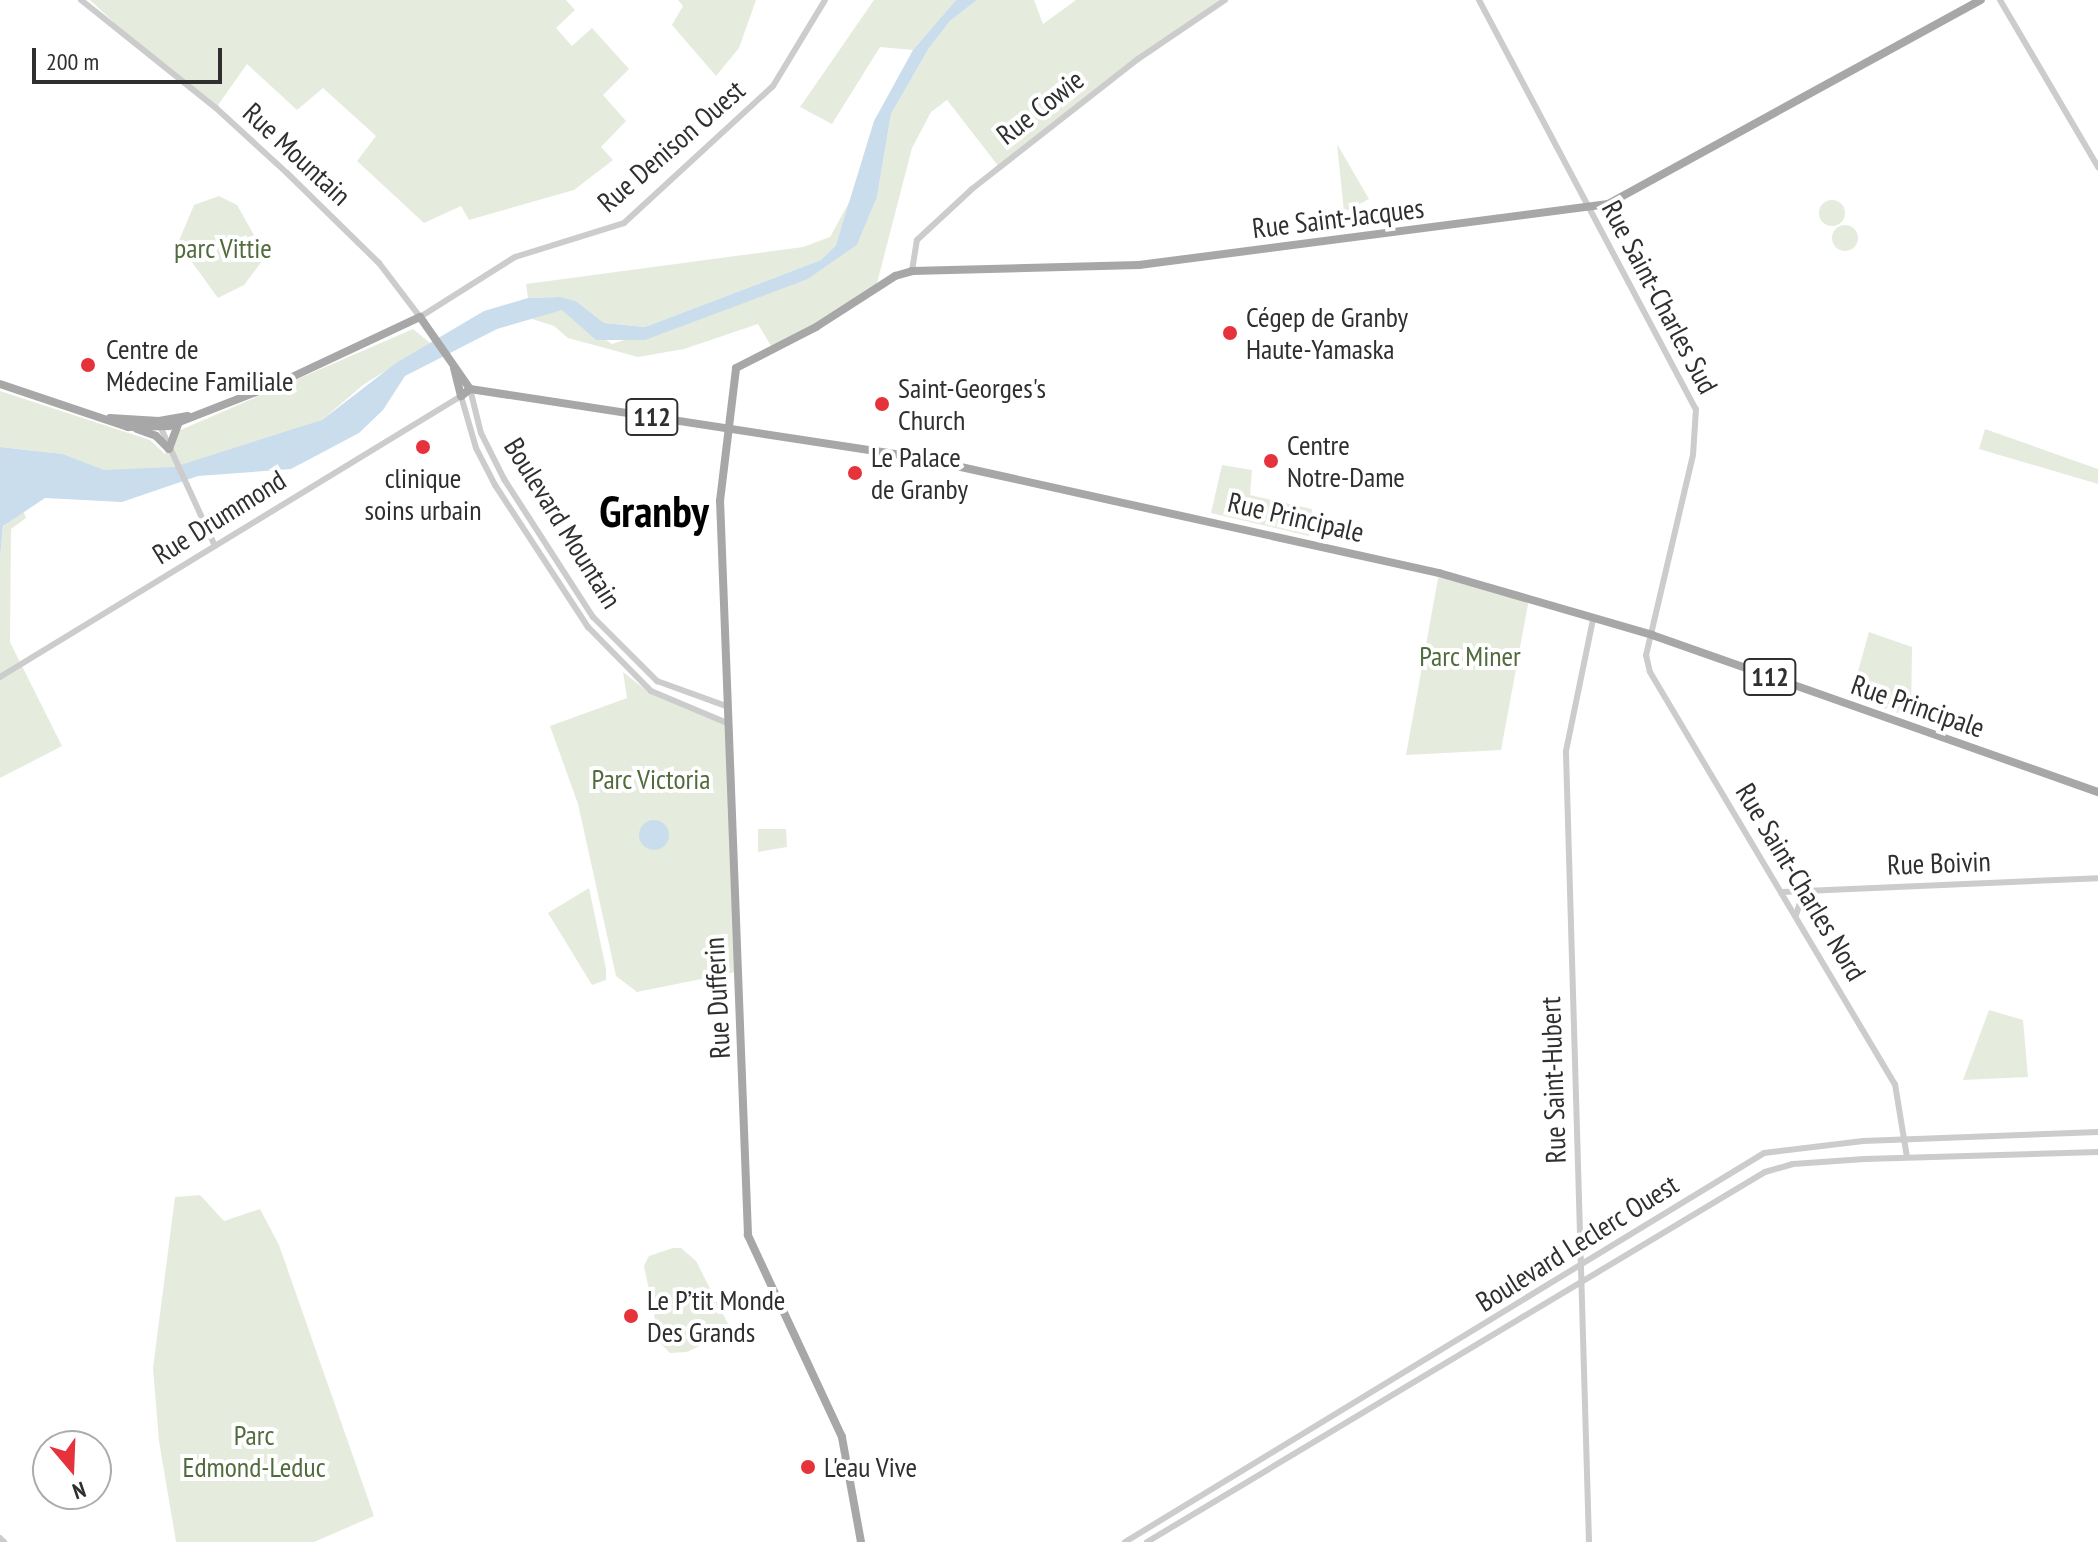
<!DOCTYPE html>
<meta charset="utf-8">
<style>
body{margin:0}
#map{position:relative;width:2098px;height:1542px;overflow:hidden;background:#fff;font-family:"PT Sans Narrow",sans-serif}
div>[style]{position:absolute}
.green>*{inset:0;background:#e5ecdd}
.round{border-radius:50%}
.water>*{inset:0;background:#c9ddec}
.minor>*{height:6px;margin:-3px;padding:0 3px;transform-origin:3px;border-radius:3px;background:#ccc}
.major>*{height:8px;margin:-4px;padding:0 4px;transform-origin:4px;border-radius:4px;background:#a7a7a7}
.dots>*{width:22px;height:22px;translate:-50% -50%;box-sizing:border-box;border:4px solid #fff;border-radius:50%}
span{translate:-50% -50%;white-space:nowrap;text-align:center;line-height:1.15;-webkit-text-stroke:8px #fff;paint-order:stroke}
.shield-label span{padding:2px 6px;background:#fff;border:2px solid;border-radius:6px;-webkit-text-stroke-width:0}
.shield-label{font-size:26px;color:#2f2f2f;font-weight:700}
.street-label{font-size:28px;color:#2f2f2f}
.park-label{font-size:28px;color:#516b3c}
.poi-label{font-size:28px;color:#2f2f2f}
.left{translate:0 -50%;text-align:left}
.town-label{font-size:44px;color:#000;font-weight:700}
.north{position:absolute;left:32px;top:1430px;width:80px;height:80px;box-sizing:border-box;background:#fff;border:2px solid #acacac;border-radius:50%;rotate:161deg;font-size:22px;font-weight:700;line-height:32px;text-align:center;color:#2f2f2f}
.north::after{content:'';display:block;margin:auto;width:28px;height:36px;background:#e5323b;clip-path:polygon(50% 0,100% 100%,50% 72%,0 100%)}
.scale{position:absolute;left:32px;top:48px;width:190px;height:36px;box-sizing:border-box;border:4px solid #2f2f2f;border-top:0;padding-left:10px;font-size:24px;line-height:28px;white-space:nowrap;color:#2f2f2f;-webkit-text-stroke:6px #fff;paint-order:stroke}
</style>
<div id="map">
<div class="green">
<div style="clip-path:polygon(90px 0,566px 0,575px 10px,556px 28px,572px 46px,592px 28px,629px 69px,603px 95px,626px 121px,601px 147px,613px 160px,574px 190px,469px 220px,461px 206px,424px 223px,357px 161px,376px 136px,323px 88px,297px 110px,247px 64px,216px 108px,154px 60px)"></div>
<div style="clip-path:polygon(678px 0,756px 0,739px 48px,716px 76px,672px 25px,683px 6px)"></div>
<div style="clip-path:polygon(874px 0,956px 0,913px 50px,880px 47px,832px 124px,800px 107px)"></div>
<div style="clip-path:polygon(977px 0,1034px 0,1043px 24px,1076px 0,1225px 0,1138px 59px,999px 167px,947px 100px,931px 112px,912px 148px,876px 287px,848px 308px,771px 346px,758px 324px,684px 349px,638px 357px,568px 338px,554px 326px,529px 318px,562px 310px,612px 344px,808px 279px,857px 245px,877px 197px,891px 114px,929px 48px,950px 21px)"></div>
<div style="clip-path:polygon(1337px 144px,1369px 199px,1344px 212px)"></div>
<div style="clip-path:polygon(219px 196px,237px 205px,266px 256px,244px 285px,218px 298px,178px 243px,194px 205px)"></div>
<div style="clip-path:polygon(852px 197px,836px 245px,821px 260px,645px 327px,604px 323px,576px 301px,560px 297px,528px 298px,526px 284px,803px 247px,830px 237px)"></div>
<div class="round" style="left:1819px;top:200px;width:26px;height:26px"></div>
<div class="round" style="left:1832px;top:225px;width:26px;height:26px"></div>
<div style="clip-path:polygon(413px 329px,430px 343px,363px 385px,322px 420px,254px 445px,174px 467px,139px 471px,103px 470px,63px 454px,0 447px,0 391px,150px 440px,165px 454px,178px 431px)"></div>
<div style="clip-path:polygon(1985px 429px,2098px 469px,2098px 484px,1979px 449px)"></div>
<div style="clip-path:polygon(1222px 465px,1252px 470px,1250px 495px,1312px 509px,1309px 536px,1211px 513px)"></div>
<div style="clip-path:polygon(22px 508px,26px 518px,11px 529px,10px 642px,62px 746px,0 778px,0 558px,3px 527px)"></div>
<div style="clip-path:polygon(1439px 573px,1529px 599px,1501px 750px,1406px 755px)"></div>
<div style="clip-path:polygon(1869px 632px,1912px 647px,1911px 718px,1851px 696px)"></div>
<div style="clip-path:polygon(623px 672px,651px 694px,726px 722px,736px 972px,637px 992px,616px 976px,578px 804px,550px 726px,627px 698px)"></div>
<div style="clip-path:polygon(758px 829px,786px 829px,787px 847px,758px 852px)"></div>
<div style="clip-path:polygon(589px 888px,606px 969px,606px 980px,592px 985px,548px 913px)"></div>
<div style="clip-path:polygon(1989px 1010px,2023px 1020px,2028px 1077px,1963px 1080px)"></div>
<div style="clip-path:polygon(200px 1195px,224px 1221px,260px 1209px,279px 1245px,374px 1516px,314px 1542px,176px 1542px,159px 1441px,153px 1368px,175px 1197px)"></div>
<div style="clip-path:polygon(673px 1248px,681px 1248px,696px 1261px,728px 1324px,722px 1335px,687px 1352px,670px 1353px,660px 1343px,644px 1266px,649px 1256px)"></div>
</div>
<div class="water">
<div style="clip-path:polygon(956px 0,977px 0,950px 21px,929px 48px,891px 114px,877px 197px,857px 245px,808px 279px,645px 340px,596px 340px,562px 310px,497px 329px,405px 376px,383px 410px,359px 433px,291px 469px,198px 476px,122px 502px,45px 498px,3px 526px,0 558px,0 447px,63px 454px,104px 470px,174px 467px,322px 420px,396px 363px,484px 311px,528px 298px,560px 297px,576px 301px,604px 323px,645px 327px,821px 260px,836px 245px,874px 121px,913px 50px)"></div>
<div class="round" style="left:639px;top:820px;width:30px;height:30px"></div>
</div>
<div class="minor">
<div style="left:81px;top:0;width:173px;rotate:38.7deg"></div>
<div style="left:216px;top:108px;width:96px;rotate:42.5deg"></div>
<div style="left:287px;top:173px;width:129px;rotate:44.4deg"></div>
<div style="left:379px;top:263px;width:68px;rotate:52.8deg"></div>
<div style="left:420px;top:317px;width:112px;rotate:-32.3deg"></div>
<div style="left:515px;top:257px;width:114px;rotate:-17.3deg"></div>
<div style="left:624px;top:223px;width:202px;rotate:-42.6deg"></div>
<div style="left:773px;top:86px;width:100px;rotate:-58.8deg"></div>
<div style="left:1479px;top:0;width:463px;rotate:62.1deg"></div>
<div style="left:1696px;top:409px;width:46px;rotate:93.7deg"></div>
<div style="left:1693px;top:455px;width:205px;rotate:103.2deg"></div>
<div style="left:1646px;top:655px;width:17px;rotate:77deg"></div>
<div style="left:1650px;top:672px;width:479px;rotate:59.3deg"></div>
<div style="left:1895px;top:1084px;width:74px;rotate:80.7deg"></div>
<div style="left:2000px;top:0;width:194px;rotate:59.6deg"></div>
<div style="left:912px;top:271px;width:31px;rotate:-81deg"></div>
<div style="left:917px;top:240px;width:75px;rotate:-42.8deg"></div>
<div style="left:972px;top:189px;width:211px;rotate:-38.1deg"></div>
<div style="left:1138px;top:59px;width:105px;rotate:-34.1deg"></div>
<div style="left:470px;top:389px;width:45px;rotate:76deg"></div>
<div style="left:481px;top:433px;width:51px;rotate:63.4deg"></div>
<div style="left:504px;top:479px;width:164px;rotate:57.2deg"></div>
<div style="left:593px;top:617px;width:91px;rotate:45deg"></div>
<div style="left:657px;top:681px;width:73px;rotate:19.9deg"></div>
<div style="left:160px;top:426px;width:132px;rotate:65.4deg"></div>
<div style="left:0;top:677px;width:540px;rotate:-31.36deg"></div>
<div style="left:461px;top:396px;width:54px;rotate:73.9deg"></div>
<div style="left:476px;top:448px;width:42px;rotate:62.8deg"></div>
<div style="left:495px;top:485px;width:170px;rotate:56.8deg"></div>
<div style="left:588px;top:627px;width:90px;rotate:45.5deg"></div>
<div style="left:651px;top:691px;width:82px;rotate:22.8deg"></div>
<div style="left:1782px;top:892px;width:316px;rotate:-2.5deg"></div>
<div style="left:1796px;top:915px;width:26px;rotate:-72deg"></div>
<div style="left:0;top:1538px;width:6px;rotate:45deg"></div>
<div style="left:1125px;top:1542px;width:748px;rotate:-31.33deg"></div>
<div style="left:1764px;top:1153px;width:100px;rotate:-6.9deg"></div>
<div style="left:1863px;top:1141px;width:235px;rotate:-2.2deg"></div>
<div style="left:1147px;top:1542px;width:720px;rotate:-30.91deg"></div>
<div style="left:1765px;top:1172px;width:29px;rotate:-16deg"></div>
<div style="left:1793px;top:1164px;width:72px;rotate:-4deg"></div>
<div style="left:1865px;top:1159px;width:233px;rotate:-1.7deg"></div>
<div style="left:1589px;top:1542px;width:791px;rotate:-91.67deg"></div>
<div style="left:1566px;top:751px;width:135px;rotate:-78.4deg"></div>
</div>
<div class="major">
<div style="left:454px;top:368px;width:29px;rotate:76deg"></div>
<div style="left:461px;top:396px;width:11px;rotate:-38deg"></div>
<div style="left:470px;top:389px;width:455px;rotate:8.7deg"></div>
<div style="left:920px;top:458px;width:532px;rotate:12.49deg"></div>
<div style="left:1439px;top:573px;width:222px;rotate:16.2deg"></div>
<div style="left:1652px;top:635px;width:473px;rotate:19.4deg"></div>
<div style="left:0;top:384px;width:135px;rotate:18.6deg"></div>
<div style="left:128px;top:427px;width:41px;rotate:-1.4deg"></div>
<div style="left:169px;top:426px;width:116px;rotate:-21.3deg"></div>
<div style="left:277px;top:384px;width:158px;rotate:-25.1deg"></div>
<div style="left:420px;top:317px;width:88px;rotate:55.2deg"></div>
<div style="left:110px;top:418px;width:49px;rotate:3.5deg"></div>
<div style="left:159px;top:421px;width:29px;rotate:-10deg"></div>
<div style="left:137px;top:429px;width:20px;rotate:20deg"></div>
<div style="left:156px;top:436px;width:18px;rotate:45deg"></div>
<div style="left:169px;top:449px;width:27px;rotate:-70deg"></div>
<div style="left:861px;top:1542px;width:107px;rotate:-100.3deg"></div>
<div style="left:842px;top:1437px;width:223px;rotate:-115deg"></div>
<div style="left:748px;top:1235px;width:735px;rotate:-92.18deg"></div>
<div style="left:720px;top:501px;width:134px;rotate:-83.1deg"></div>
<div style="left:736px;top:368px;width:90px;rotate:-27.1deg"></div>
<div style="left:816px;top:327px;width:94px;rotate:-32.8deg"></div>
<div style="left:895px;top:276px;width:18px;rotate:-16deg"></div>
<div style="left:912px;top:271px;width:227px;rotate:-1.5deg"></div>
<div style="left:1139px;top:265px;width:473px;rotate:-7.4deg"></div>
<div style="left:1608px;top:204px;width:425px;rotate:-28.7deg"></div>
</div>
<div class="dots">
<div style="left:1230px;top:333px;background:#e5323b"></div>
<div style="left:88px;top:365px;background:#e5323b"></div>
<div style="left:882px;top:404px;background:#e5323b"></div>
<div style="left:423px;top:447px;background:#e5323b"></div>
<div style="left:1271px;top:461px;background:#e5323b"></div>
<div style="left:855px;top:473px;background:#e5323b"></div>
<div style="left:631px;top:1316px;background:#e5323b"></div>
<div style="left:808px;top:1467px;background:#e5323b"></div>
</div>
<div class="shield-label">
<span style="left:652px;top:417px">112</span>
<span style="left:1770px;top:677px">112</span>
</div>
<div class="street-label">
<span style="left:1040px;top:107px;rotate:-38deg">Rue Cowie</span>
<span style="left:671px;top:146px;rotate:-41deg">Rue Denison Ouest</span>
<span style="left:297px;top:154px;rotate:43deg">Rue Mountain</span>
<span style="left:1338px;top:218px;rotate:-7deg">Rue Saint-Jacques</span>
<span style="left:1660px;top:297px;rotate:62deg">Rue Saint-Charles Sud</span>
<span style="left:219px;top:517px;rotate:-32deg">Rue Drummond</span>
<span style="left:1296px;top:517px;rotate:13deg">Rue Principale</span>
<span style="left:563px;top:523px;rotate:58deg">Boulevard Mountain</span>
<span style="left:1918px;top:706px;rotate:19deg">Rue Principale</span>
<span style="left:1939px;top:863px;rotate:-2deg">Rue Boivin</span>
<span style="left:1801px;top:882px;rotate:59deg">Rue Saint-Charles Nord</span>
<span style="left:717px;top:998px;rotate:-93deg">Rue Dufferin</span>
<span style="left:1553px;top:1080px;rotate:-92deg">Rue Saint-Hubert</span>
<span style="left:1577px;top:1243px;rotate:-32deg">Boulevard Leclerc Ouest</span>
</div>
<div class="park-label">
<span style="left:223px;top:248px">parc Vittie</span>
<span style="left:1470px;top:656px">Parc Miner</span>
<span style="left:651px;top:779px">Parc Victoria</span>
<span style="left:254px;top:1451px">Parc<br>Edmond-Leduc</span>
</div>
<div class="poi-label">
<span class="left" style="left:1246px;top:333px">Cégep de Granby<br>Haute-Yamaska</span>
<span class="left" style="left:106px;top:365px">Centre de<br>Médecine Familiale</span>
<span class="left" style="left:898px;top:404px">Saint-Georges's<br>Church</span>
<span class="left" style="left:1287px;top:461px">Centre<br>Notre-Dame</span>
<span class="left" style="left:871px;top:473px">Le Palace<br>de Granby</span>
<span style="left:423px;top:494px">clinique<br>soins urbain</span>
<span class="left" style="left:647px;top:1316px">Le P’tit Monde<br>Des Grands</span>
<span class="left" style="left:824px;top:1467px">L'eau Vive</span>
</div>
<div class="town-label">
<span style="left:654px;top:511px">Granby</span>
</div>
<div class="north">N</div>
<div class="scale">200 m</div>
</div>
